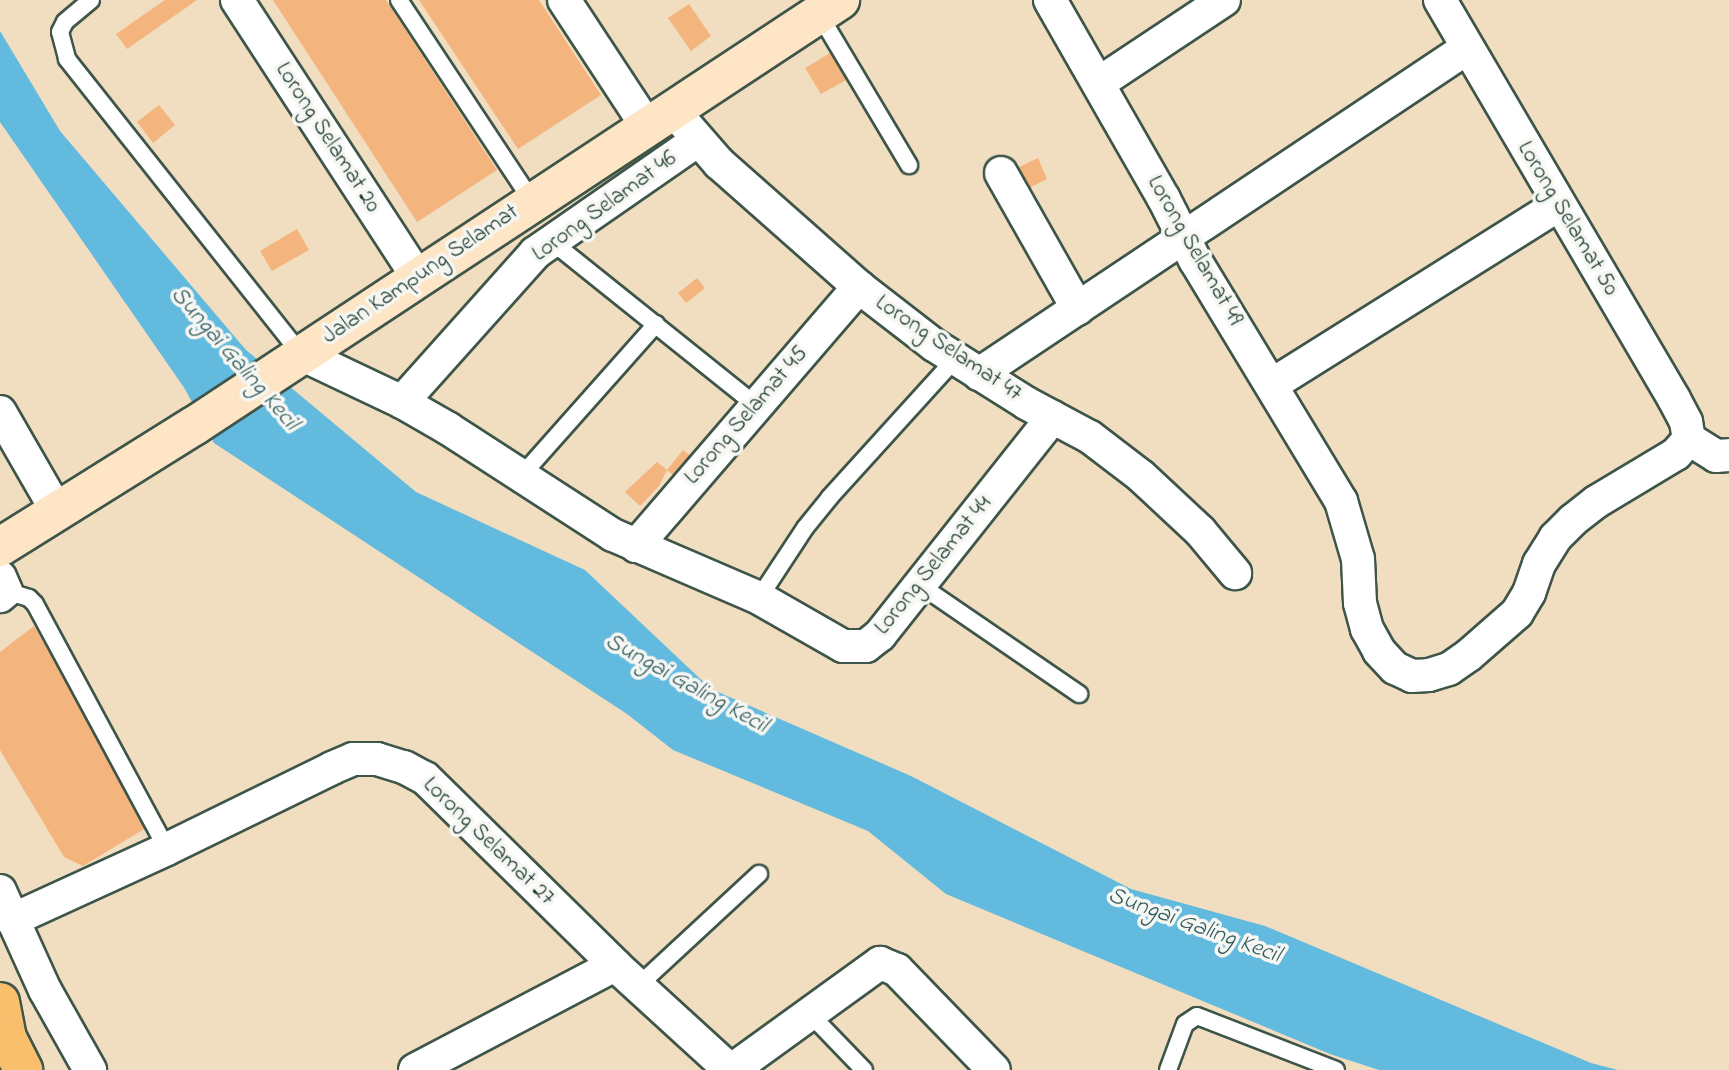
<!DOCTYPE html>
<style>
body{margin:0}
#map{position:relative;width:1729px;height:1070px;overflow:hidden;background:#f1ddbf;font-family:"Indie Flower",sans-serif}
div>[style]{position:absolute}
.water>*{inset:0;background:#62badf}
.building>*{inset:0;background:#f4b47e}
.roads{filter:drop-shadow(2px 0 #3e5549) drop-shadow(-2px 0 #3e5549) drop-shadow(0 2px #3e5549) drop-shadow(0 -2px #3e5549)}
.lane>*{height:16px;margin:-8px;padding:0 8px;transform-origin:8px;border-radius:8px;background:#fff}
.street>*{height:32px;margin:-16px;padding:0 16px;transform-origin:16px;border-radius:16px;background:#fff}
.secondary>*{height:38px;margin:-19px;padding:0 19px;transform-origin:19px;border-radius:19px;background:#fde5c5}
.primary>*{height:38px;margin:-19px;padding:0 19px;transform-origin:19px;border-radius:19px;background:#f9bf6d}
span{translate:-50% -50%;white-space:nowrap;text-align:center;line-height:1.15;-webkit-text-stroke:7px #f6f6f2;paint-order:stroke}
.street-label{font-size:23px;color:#1f3d34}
.water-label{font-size:24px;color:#305c5f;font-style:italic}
</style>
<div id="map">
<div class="water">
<div style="clip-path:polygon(0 31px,60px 131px,246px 350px,416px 492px,585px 570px,711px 689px,911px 776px,1131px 889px,1265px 926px,1591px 1063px,1618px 1070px,1379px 1070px,1330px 1054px,946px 894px,868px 831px,673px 750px,627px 714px,214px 443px,185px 389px,0 122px)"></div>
</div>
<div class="building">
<div style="clip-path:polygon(165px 0,197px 0,127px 49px,116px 34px)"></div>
<div style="clip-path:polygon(273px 0,386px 0,497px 170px,417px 222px)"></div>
<div style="clip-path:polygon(419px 0,539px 0,601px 95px,518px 149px)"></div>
<div style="clip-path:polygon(689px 4px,711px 36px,691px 51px,668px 18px)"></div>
<div style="clip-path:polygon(832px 52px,848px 79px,821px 94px,805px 68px)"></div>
<div style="clip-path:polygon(159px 105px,175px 125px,153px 143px,137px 122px)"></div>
<div style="clip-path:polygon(1038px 158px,1047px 179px,1029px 188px,1019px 167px)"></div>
<div style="clip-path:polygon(297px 229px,309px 250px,272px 271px,260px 251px)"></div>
<div style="clip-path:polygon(697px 278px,705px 288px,686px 303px,678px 293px)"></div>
<div style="clip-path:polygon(683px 450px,691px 456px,674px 476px,667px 470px)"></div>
<div style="clip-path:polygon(657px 462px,667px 470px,659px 486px,640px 506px,625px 492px)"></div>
<div style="clip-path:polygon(34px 626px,149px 826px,83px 866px,64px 857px,0 750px,0 652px)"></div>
</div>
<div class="roads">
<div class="lane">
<div style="left:91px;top:0;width:34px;rotate:140deg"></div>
<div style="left:65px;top:22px;width:11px;rotate:117deg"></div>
<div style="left:60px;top:32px;width:28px;rotate:75deg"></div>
<div style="left:67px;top:59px;width:377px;rotate:51.6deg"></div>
<div style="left:399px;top:0;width:241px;rotate:56.5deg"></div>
<div style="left:819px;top:14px;width:176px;rotate:59.2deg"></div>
<div style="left:551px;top:241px;width:263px;rotate:38.7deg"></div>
<div style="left:522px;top:475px;width:202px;rotate:-48.4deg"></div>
<div style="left:920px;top:585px;width:193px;rotate:34.4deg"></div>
<div style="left:6px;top:591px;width:24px;rotate:17deg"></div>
<div style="left:29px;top:598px;width:8px;rotate:45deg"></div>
<div style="left:35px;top:604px;width:278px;rotate:61.7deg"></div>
<div style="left:759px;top:598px;width:84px;rotate:-56.7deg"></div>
<div style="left:805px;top:528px;width:40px;rotate:-51deg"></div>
<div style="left:830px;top:497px;width:186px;rotate:-47.8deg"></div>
<div style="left:638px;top:986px;width:165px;rotate:-42.8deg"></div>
<div style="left:809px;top:1013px;width:79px;rotate:46deg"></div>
<div style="left:1168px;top:1070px;width:49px;rotate:-69.7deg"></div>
<div style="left:1185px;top:1024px;width:14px;rotate:-34deg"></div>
<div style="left:1197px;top:1016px;width:149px;rotate:21.2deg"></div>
</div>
<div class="street">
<div style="left:237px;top:0;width:330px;rotate:56.9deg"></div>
<div style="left:564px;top:0;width:149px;rotate:56.7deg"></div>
<div style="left:1050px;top:0;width:229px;rotate:60.2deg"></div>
<div style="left:1164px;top:199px;width:68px;rotate:63.1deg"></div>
<div style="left:1195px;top:260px;width:282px;rotate:58.8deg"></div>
<div style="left:1341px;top:501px;width:60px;rotate:73.7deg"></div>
<div style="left:1358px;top:559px;width:44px;rotate:87.4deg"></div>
<div style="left:1360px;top:603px;width:27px;rotate:75deg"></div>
<div style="left:1367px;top:629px;width:25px;rotate:61deg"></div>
<div style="left:1379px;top:651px;width:23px;rotate:47deg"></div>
<div style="left:1395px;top:668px;width:19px;rotate:25deg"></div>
<div style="left:1412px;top:676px;width:17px;rotate:-3deg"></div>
<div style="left:1429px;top:675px;width:21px;rotate:-17deg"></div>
<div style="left:1449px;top:669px;width:24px;rotate:-35deg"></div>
<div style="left:1469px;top:655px;width:64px;rotate:-41.2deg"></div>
<div style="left:1517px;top:613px;width:23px;rotate:-59deg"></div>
<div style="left:1529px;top:593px;width:31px;rotate:-71deg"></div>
<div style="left:1539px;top:564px;width:31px;rotate:-58deg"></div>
<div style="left:1555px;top:538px;width:25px;rotate:-45deg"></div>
<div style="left:1573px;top:520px;width:29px;rotate:-38deg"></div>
<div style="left:1596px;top:502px;width:93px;rotate:-31deg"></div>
<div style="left:1676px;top:454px;width:20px;rotate:-49deg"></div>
<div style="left:1440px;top:0;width:463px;rotate:59.6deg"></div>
<div style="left:1674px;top:399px;width:26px;rotate:62deg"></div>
<div style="left:1686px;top:422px;width:17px;rotate:80deg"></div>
<div style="left:1099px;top:83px;width:150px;rotate:-33.6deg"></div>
<div style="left:672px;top:109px;width:72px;rotate:49deg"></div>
<div style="left:719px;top:163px;width:187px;rotate:41.5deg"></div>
<div style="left:859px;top:287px;width:95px;rotate:37.7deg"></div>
<div style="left:934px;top:345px;width:109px;rotate:32.2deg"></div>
<div style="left:1026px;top:403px;width:72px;rotate:28deg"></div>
<div style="left:1090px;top:437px;width:64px;rotate:37.4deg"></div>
<div style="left:1141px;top:476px;width:81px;rotate:43deg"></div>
<div style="left:1200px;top:531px;width:55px;rotate:50.2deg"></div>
<div style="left:1001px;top:173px;width:156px;rotate:60.5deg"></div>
<div style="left:301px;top:354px;width:112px;rotate:25.4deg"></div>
<div style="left:402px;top:402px;width:54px;rotate:29.9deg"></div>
<div style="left:449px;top:429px;width:195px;rotate:32.9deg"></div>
<div style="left:613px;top:535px;width:159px;rotate:23.3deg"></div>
<div style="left:759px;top:598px;width:97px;rotate:29.7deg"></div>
<div style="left:843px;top:646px;width:23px"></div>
<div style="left:866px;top:646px;width:18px;rotate:-38deg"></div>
<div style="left:880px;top:635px;width:278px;rotate:-51.6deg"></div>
<div style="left:979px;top:374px;width:587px;rotate:-33.74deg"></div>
<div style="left:1273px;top:384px;width:337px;rotate:-32.1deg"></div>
<div style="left:402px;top:402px;width:200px;rotate:-48.2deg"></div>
<div style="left:535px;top:253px;width:198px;rotate:-34.7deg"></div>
<div style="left:0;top:412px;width:114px;rotate:60.1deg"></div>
<div style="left:1689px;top:439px;width:32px;rotate:32deg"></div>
<div style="left:1716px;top:456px;width:13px;rotate:-4deg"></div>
<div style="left:636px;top:546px;width:342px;rotate:-49.3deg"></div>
<div style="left:0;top:577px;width:15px;rotate:67deg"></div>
<div style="left:6px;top:591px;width:8px;rotate:140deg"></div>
<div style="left:0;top:891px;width:109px;rotate:65.6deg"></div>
<div style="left:45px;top:990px;width:92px;rotate:60.6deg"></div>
<div style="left:12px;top:920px;width:170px;rotate:-24.6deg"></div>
<div style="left:167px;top:849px;width:184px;rotate:-26.1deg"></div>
<div style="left:332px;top:768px;width:23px;rotate:-23deg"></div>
<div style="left:353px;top:759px;width:24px"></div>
<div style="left:377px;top:759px;width:28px;rotate:17deg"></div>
<div style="left:404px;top:767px;width:24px;rotate:28deg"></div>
<div style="left:425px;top:778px;width:267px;rotate:44.5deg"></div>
<div style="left:615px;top:965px;width:156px;rotate:42.4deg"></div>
<div style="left:415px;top:1070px;width:226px;rotate:-27.7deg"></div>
<div style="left:732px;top:1070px;width:183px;rotate:-35.9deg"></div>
<div style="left:880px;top:963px;width:18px;rotate:22deg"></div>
<div style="left:897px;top:970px;width:139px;rotate:45.9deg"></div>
</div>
<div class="secondary">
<div style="left:0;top:547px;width:229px;rotate:-32deg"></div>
<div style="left:194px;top:426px;width:774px;rotate:-33.4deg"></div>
</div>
<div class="primary">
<div style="left:0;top:1002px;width:37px;rotate:79deg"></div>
<div style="left:7px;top:1038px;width:36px;rotate:63deg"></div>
</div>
</div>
<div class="street-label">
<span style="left:327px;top:138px;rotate:57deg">Lorong Selamat 20</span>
<span style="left:605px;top:207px;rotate:-36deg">Lorong Selamat 46</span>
<span style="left:1567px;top:219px;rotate:59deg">Lorong Selamat 50</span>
<span style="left:1194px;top:251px;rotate:60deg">Lorong Selamat 49</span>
<span style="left:421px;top:275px;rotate:-34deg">Jalan Kampung Selamat</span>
<span style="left:948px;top:349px;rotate:34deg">Lorong Selamat 47</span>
<span style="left:747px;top:416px;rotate:-49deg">Lorong Selamat 45</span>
<span style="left:934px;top:566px;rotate:-51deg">Lorong Selamat 44</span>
<span style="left:488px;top:842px;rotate:44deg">Lorong Selamat 27</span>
</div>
<div class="water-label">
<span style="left:234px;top:359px;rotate:49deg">Sungai Galing Kecil</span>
<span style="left:686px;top:684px;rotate:29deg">Sungai Galing Kecil</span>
<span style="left:1194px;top:926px;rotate:20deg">Sungai Galing Kecil</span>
</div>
</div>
